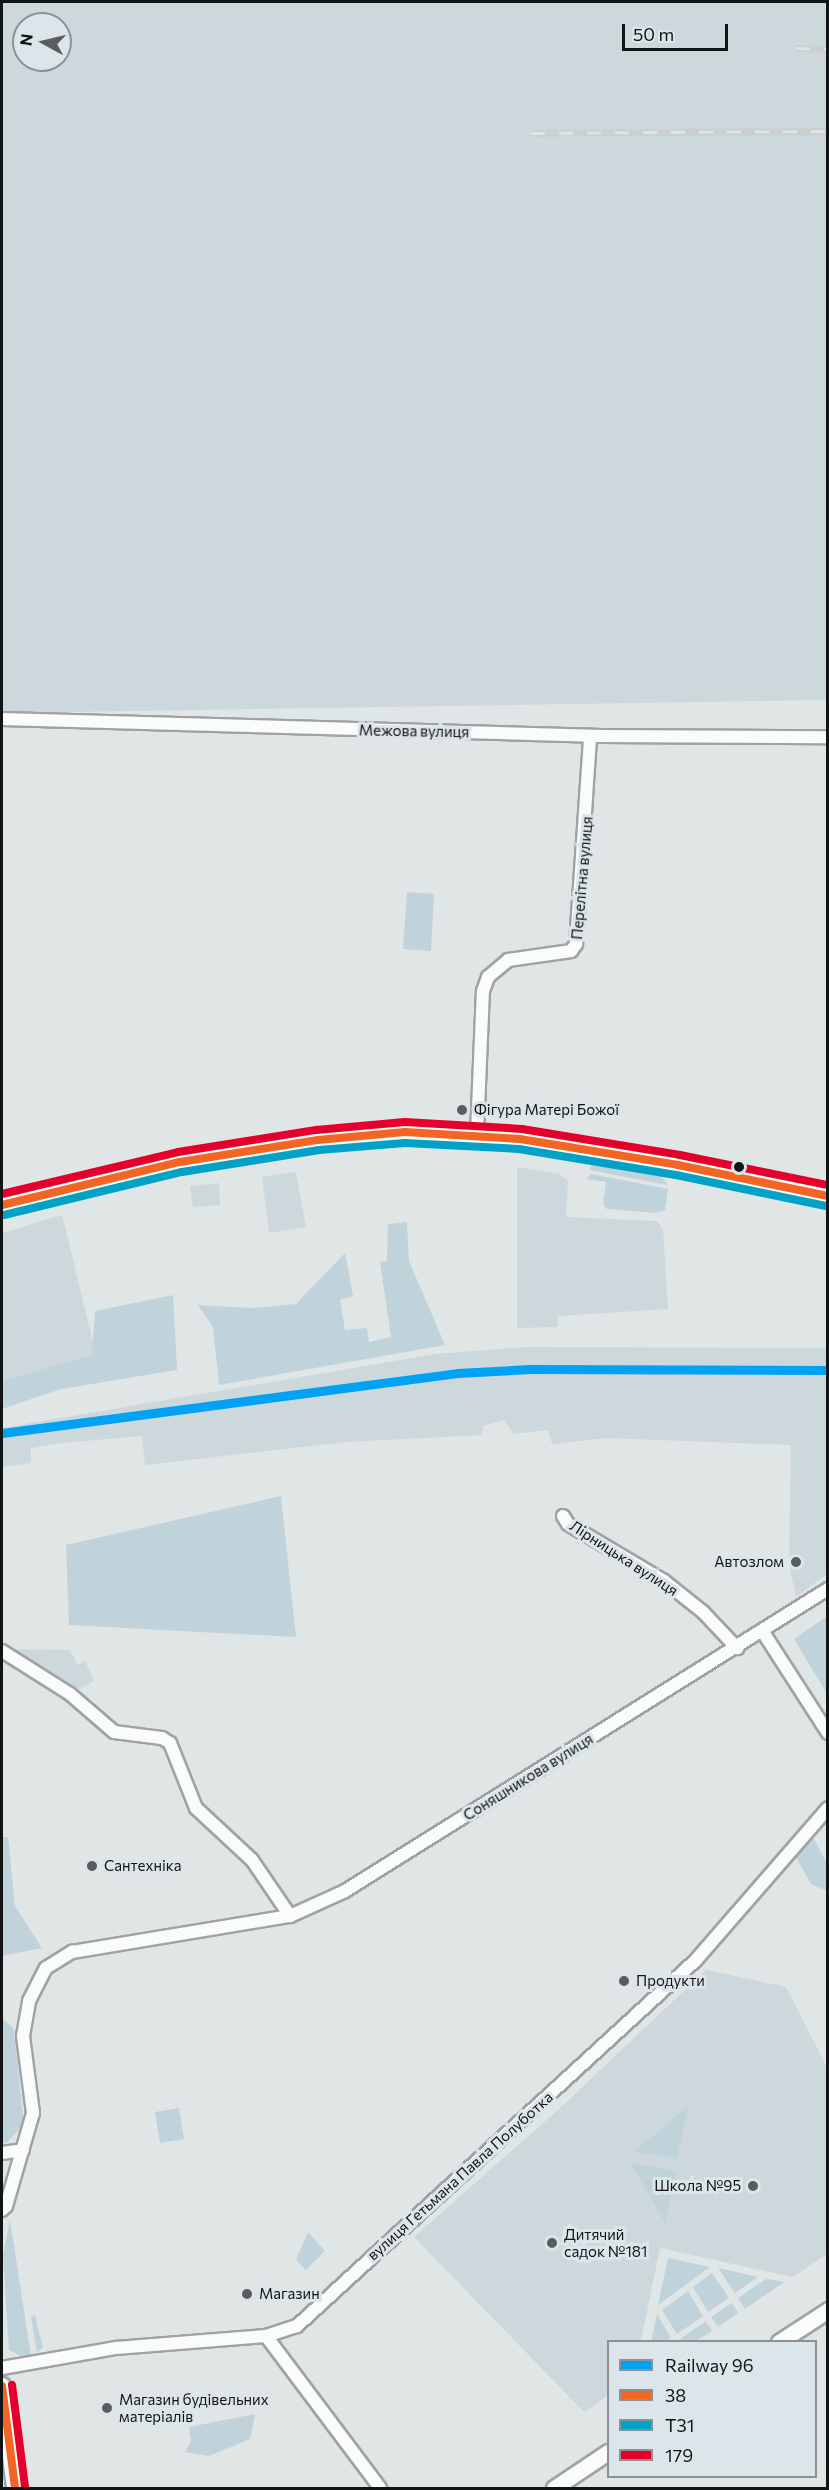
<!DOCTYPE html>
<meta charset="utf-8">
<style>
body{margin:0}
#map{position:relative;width:829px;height:2490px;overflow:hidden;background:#e0e5e6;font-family:Commissioner,sans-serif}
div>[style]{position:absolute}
.built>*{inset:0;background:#ccd8dc}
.green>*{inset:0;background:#c1d3da}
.roads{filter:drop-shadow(2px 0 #a0a3a4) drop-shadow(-2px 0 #a0a3a4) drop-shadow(0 2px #a0a3a4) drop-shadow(0 -2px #a0a3a4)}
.minor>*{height:12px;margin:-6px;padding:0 6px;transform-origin:6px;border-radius:6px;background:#fafbfb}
.tertiary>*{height:15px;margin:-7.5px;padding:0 7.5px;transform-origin:7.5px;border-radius:7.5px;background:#fafbfb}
.secondary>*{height:16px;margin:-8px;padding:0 8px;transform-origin:8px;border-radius:8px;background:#fafbfb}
.primary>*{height:18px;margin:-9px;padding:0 9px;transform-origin:9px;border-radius:9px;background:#fafbfb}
.rail>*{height:7px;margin-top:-3.5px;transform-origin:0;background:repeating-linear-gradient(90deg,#dce6ea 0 14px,#cdcfcf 0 28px);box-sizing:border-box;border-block:2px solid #cdcfcf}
.bus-1>*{height:8px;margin:-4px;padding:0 4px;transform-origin:4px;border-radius:4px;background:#f26522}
.bus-2>*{height:8px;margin:-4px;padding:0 4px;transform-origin:4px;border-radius:4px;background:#01a2c5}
.bus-3>*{height:8px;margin:-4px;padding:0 4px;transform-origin:4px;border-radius:4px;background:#e4002b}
.rail-1>*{height:9px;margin:-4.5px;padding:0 4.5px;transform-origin:4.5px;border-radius:4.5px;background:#01a2f3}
.dots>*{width:16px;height:16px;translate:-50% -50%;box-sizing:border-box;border:3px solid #dce6ea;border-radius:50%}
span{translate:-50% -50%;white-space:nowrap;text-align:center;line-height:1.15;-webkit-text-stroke:6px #dce6ea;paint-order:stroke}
.street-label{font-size:15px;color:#111415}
.poi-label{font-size:15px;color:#111415}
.left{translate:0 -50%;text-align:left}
.right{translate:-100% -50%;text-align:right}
.frame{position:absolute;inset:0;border:3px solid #111415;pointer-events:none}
.legend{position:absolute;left:607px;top:2340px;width:210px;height:138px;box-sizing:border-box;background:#dce6ea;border:2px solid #8b9295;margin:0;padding:8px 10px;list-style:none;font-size:18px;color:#111415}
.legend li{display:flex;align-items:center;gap:12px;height:30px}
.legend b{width:30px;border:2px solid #8b9295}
.north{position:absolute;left:12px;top:12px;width:60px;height:60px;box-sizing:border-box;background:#dce6ea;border:2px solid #8b9295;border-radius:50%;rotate:278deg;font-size:16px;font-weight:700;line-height:24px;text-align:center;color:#111415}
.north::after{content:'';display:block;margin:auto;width:21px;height:27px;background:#595d5e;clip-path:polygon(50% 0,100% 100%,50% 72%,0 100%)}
.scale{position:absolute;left:622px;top:24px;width:106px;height:27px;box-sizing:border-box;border:3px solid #111415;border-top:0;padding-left:8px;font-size:18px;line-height:21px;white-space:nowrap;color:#111415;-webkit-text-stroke:4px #dce6ea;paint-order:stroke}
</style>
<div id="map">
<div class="built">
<div style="clip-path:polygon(evenodd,2px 2px,827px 2px,827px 700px,2px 713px,2px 2px,24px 24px,60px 24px,60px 60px,24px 60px,24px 24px)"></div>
<div style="clip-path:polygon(517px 1167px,559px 1174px,568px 1181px,566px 1217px,657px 1221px,663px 1229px,668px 1309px,558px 1316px,557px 1327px,517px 1328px)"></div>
<div style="clip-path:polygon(296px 1172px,306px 1227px,269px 1233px,262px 1177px)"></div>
<div style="clip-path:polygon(219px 1183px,220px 1205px,193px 1207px,190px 1186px)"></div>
<div style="clip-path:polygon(62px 1215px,98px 1362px,2px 1381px,2px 1233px)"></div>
<div style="clip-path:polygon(526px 1347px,827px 1348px,827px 1574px,796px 1597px,789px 1563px,791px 1445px,607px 1438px,552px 1444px,548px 1430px,514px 1434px,504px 1420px,483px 1426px,482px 1435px,346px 1442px,145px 1465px,142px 1436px,61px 1443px,31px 1448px,31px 1463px,2px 1467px,2px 1428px,435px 1354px)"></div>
<div style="clip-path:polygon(14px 1649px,70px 1650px,78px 1665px,85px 1661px,94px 1681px,79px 1689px)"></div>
<div style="clip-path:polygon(706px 1970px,786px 1987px,827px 2067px,827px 2254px,793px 2277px,660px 2248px,641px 2341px,608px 2342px,608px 2395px,584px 2412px,414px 2237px,558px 2110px)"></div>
</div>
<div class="green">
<div style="clip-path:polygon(407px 892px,434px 894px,431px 951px,403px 949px)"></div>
<div style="clip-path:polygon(592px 1165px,659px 1173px,668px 1185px,589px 1170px)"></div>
<div style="clip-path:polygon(591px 1174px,668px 1189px,665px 1210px,656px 1213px,607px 1209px,603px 1203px,606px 1182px,587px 1179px)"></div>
<div style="clip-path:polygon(407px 1222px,409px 1261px,445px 1345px,219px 1385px,213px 1327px,198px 1305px,251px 1308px,296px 1304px,345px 1253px,353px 1296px,340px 1300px,345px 1330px,367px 1328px,369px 1342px,391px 1337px,380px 1262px,387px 1261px,388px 1224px)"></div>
<div style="clip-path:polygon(173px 1295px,177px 1370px,61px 1389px,2px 1409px,2px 1381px,92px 1355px,95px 1311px)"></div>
<div style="clip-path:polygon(281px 1496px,296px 1637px,69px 1625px,66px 1545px)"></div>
<div style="clip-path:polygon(827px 1616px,827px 1694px,794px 1639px)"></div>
<div style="clip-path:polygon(2px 1837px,8px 1837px,15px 1906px,42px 1948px,2px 1956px)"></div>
<div style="clip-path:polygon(813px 1837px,827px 1864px,827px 1889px,824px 1890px,811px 1884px,796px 1857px)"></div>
<div style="clip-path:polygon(2px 2018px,14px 2029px,24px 2125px,6px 2143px,2px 2142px)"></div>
<div style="clip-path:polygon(689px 2105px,677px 2158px,634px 2152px)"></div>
<div style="clip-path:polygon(179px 2108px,184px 2139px,160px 2143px,155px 2112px)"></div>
<div style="clip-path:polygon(631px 2163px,676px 2171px,665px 2223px)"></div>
<div style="clip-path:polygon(10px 2219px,31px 2356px,23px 2357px,9px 2350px,3px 2255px)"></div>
<div style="clip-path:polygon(308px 2232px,325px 2251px,306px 2270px,296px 2260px)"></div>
<div style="clip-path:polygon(668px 2258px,710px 2267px,658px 2305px)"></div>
<div style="clip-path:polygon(718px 2268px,758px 2277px,735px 2293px)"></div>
<div style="clip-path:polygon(712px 2273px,729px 2298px,708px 2312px,693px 2287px)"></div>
<div style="clip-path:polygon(766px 2279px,784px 2282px,745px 2309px,738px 2298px)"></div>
<div style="clip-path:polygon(688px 2291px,703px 2316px,677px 2334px,662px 2310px)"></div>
<div style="clip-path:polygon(732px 2303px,738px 2313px,718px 2327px,711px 2317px)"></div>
<div style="clip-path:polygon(657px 2314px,671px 2338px,666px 2341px,651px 2341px)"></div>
<div style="clip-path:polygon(35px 2316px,43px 2347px,37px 2353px,31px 2317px)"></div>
<div style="clip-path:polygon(706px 2321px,712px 2331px,696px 2341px,682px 2341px,680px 2339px)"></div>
<div style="clip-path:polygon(255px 2414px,250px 2439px,209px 2456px,185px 2452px,191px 2441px,189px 2427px)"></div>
</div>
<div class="roads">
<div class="minor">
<div style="left:2px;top:719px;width:600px;rotate:1.62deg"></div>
<div style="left:602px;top:736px;width:226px;rotate:0.3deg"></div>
<div style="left:477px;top:1133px;width:142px;rotate:-87.6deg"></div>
<div style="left:483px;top:991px;width:15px;rotate:-70deg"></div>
<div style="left:488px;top:977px;width:26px;rotate:-40deg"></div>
<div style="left:508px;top:960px;width:64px;rotate:-8.1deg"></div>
<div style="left:571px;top:951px;width:9px;rotate:-54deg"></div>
<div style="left:576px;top:944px;width:208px;rotate:-86.1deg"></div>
<div style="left:563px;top:1516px;width:9px;rotate:58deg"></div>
<div style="left:568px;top:1524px;width:112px;rotate:30.7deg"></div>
<div style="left:664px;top:1581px;width:50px;rotate:38.5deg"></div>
<div style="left:703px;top:1612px;width:50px;rotate:46.6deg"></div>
<div style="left:763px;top:1632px;width:120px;rotate:57.2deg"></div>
<div style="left:2px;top:1651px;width:80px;rotate:32.3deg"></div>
<div style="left:70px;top:1694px;width:58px;rotate:40.8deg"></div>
<div style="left:114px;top:1732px;width:48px;rotate:7.1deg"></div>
<div style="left:162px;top:1738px;width:9px;rotate:32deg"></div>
<div style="left:170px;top:1743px;width:70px;rotate:68.2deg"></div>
<div style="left:196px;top:1808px;width:76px;rotate:42.9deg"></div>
<div style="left:252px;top:1860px;width:68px;rotate:55.8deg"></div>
<div style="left:2px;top:2153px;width:21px;rotate:-8deg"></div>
<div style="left:2px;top:2210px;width:6px;rotate:-45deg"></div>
<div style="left:6px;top:2206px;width:97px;rotate:-73.8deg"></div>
<div style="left:33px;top:2113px;width:78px;rotate:-97.4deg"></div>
<div style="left:23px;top:2036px;width:36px;rotate:-80deg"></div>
<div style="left:29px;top:2001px;width:37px;rotate:-63deg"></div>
<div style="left:46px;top:1968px;width:31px;rotate:-32deg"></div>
<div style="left:72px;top:1952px;width:221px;rotate:-9.4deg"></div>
<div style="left:290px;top:1916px;width:60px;rotate:-24.4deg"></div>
<div style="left:345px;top:1891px;width:570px;rotate:-32.02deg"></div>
<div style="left:266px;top:2336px;width:190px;rotate:53.1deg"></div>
<div style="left:2px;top:2368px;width:116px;rotate:-10deg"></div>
<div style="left:116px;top:2348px;width:150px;rotate:-4.6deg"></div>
<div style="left:266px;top:2336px;width:33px;rotate:-18deg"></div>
<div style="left:297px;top:2326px;width:541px;rotate:-42.53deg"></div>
<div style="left:696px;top:1960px;width:201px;rotate:-49deg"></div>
</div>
<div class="tertiary">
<div style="left:779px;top:2342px;width:59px;rotate:-33.1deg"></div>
<div style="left:554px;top:2488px;width:65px;rotate:-33.7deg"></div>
</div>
<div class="secondary">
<div style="left:2px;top:2386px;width:103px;rotate:82.7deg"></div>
</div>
<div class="primary">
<div style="left:2px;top:1205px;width:183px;rotate:-13.6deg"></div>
<div style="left:180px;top:1162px;width:140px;rotate:-9.1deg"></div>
<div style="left:318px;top:1140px;width:87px;rotate:-5.3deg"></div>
<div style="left:405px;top:1132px;width:115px;rotate:3.5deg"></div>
<div style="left:520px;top:1139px;width:160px;rotate:9.3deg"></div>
<div style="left:678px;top:1165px;width:153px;rotate:11.7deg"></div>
</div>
</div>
<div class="rail">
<div style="left:796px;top:48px;width:32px;rotate:2deg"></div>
<div style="left:531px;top:133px;width:297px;rotate:-0.4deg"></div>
</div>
<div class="bus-1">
<div style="left:2px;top:1205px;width:183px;rotate:-13.6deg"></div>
<div style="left:180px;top:1162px;width:140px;rotate:-9.1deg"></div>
<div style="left:318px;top:1140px;width:87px;rotate:-5.3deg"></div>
<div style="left:405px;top:1132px;width:115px;rotate:3.5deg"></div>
<div style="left:520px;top:1139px;width:160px;rotate:9.3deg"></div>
<div style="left:678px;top:1165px;width:153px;rotate:11.7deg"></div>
<div style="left:2px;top:2386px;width:103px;rotate:82.7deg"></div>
</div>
<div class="bus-2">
<div style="left:4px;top:1215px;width:183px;rotate:-13.6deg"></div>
<div style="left:182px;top:1172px;width:139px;rotate:-9.1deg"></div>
<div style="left:319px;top:1150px;width:86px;rotate:-4.7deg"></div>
<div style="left:405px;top:1143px;width:114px;rotate:3deg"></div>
<div style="left:519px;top:1149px;width:159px;rotate:9.4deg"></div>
<div style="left:676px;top:1175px;width:153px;rotate:11.7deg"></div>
</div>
<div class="bus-3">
<div style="left:2px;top:1194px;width:181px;rotate:-13.4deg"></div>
<div style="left:178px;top:1152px;width:140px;rotate:-9.1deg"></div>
<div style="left:316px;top:1130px;width:89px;rotate:-5.1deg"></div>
<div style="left:405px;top:1122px;width:117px;rotate:3.4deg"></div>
<div style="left:522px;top:1129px;width:160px;rotate:9.3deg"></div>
<div style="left:680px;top:1155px;width:151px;rotate:11.5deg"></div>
<div style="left:12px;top:2385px;width:103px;rotate:82.7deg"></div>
</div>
<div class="rail-1">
<div style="left:2px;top:1433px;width:459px;rotate:-7.5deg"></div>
<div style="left:457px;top:1373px;width:73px;rotate:-3.1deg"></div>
<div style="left:530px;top:1369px;width:298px;rotate:0.2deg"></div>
</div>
<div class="dots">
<div style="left:462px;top:1110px;background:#595d5e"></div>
<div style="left:739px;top:1167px;background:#111415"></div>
<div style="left:796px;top:1562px;background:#595d5e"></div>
<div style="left:92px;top:1866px;background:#595d5e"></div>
<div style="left:624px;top:1981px;background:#595d5e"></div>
<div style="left:753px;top:2186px;background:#595d5e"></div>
<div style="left:552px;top:2243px;background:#595d5e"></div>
<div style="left:247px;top:2294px;background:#595d5e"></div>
<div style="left:107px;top:2408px;background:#595d5e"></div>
</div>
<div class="street-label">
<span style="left:414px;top:731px;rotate:1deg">Межова вулиця</span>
<span style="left:582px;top:878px;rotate:-85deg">Перелітна вулиця</span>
<span style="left:624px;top:1558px;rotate:33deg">Лірницька вулиця</span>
<span style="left:528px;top:1777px;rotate:-32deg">Соняшникова вулиця</span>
<span style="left:460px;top:2176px;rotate:-42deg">вулиця Гетьмана Павла Полуботка</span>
</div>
<div class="poi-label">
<span class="left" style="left:474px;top:1110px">Фігура Матері Божої</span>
<span class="right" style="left:784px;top:1562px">Автозлом</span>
<span class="left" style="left:104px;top:1866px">Сантехніка</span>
<span class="left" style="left:636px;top:1981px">Продукти</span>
<span class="right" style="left:741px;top:2186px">Школа №95</span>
<span class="left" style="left:564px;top:2243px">Дитячий<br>садок №181</span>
<span class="left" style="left:259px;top:2294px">Магазин</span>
<span class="left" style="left:119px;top:2408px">Магазин будівельних<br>матеріалів</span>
</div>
<div class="frame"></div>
<ul class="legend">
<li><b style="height:8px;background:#01a2f3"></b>Railway 96</li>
<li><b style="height:8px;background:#f26522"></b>38</li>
<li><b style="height:8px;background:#01a2c5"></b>Т31</li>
<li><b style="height:8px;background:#e4002b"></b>179</li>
</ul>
<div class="north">N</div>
<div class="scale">50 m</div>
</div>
